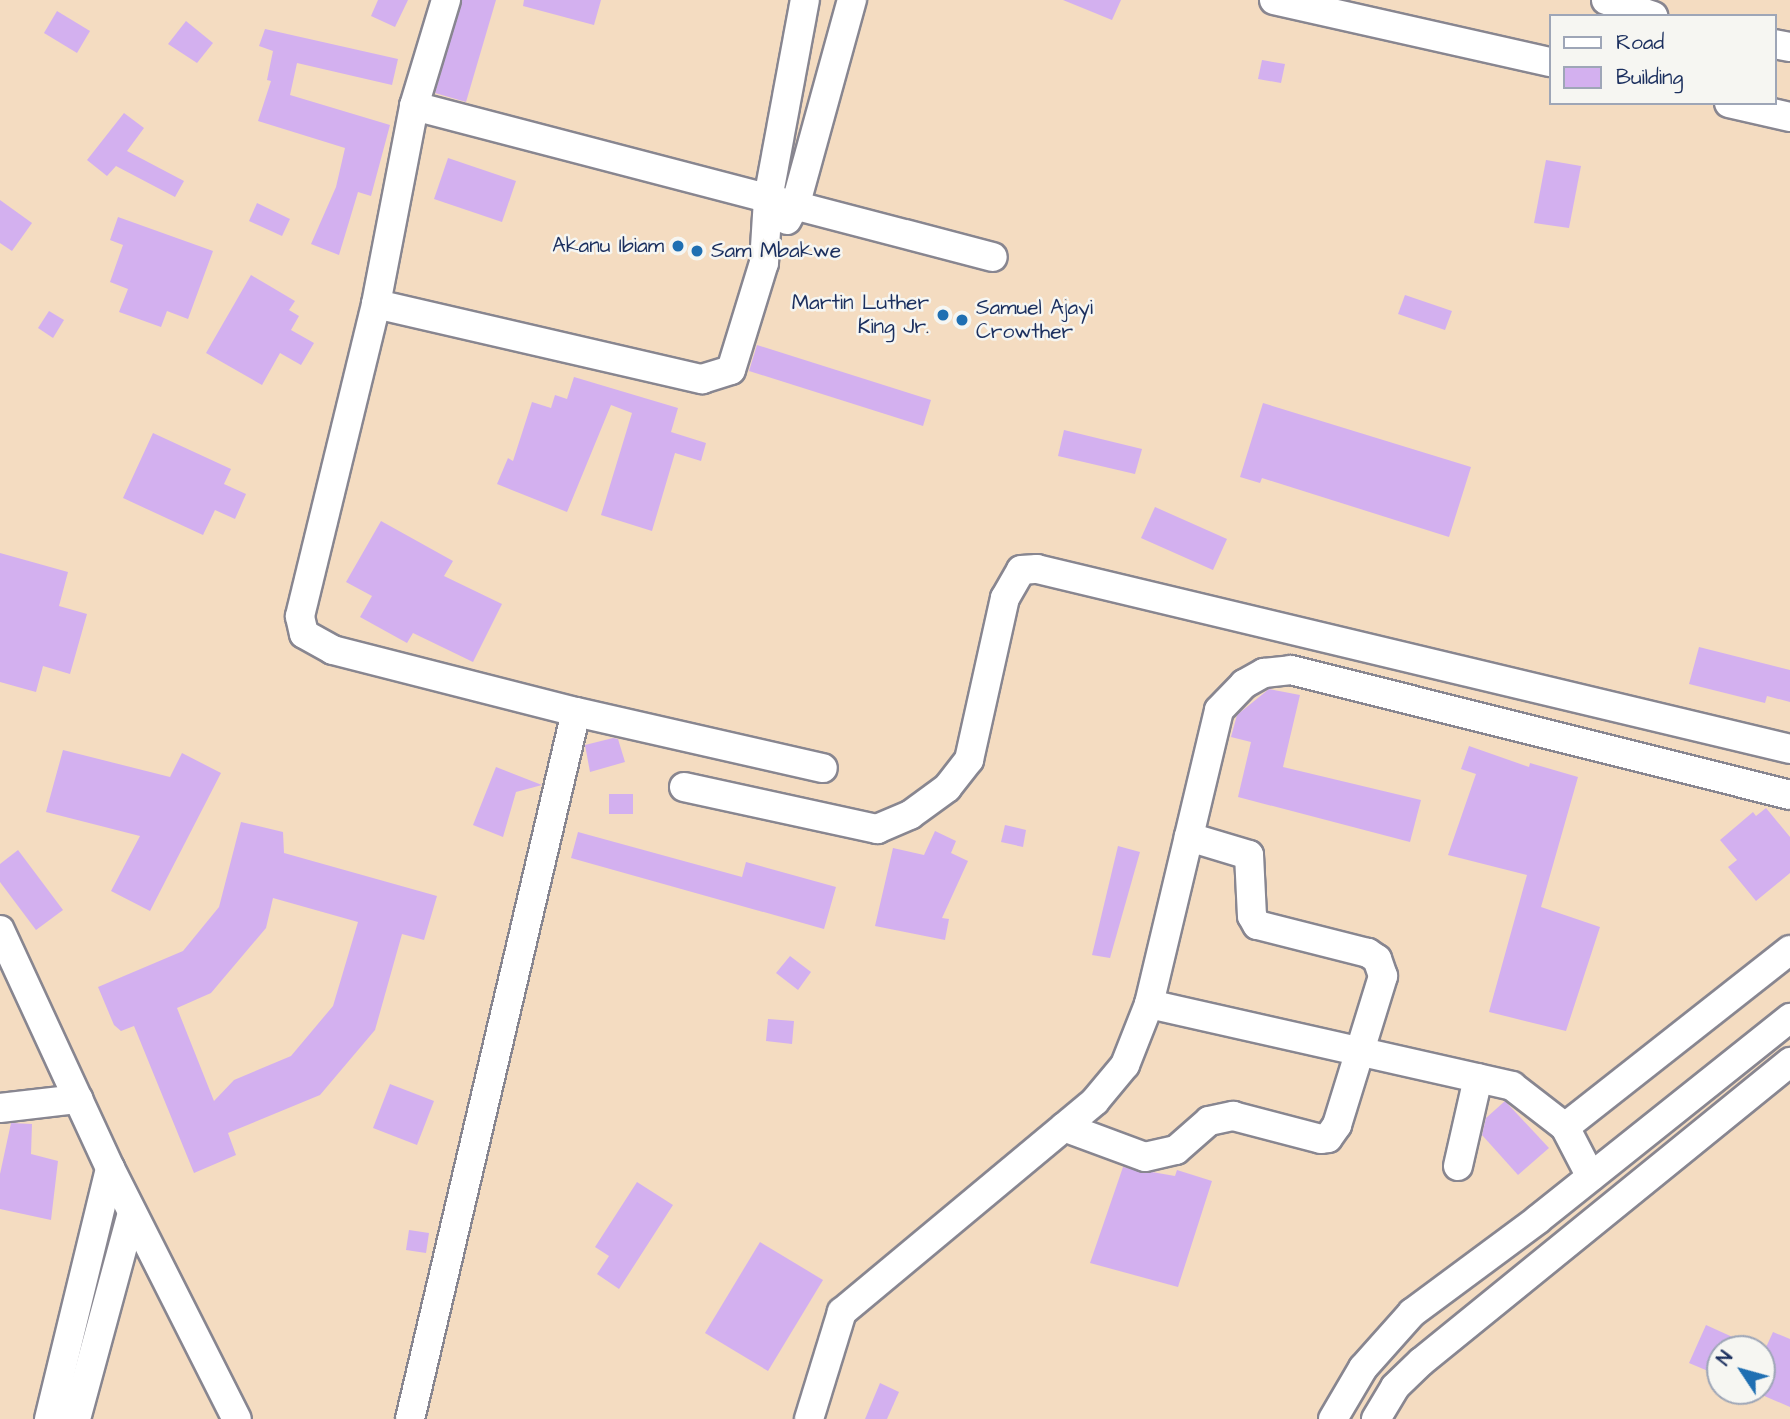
<!DOCTYPE html>
<style>
body{margin:0}
#map{position:relative;width:1790px;height:1419px;overflow:hidden;background:#f4dcc1;font-family:"Architects Daughter",sans-serif}
div>[style]{position:absolute}
.building>*{inset:0;background:#d3b0ef}
.roads{filter:drop-shadow(2px 0 #888690) drop-shadow(-2px 0 #888690) drop-shadow(0 2px #888690) drop-shadow(0 -2px #888690)}
.minor>*{height:28px;margin:-14px;padding:0 14px;transform-origin:14px;border-radius:14px;background:#fff}
.dots>*{width:19px;height:19px;translate:-50% -50%;box-sizing:border-box;border:4px solid #f6f6f2;border-radius:50%}
span{translate:-50% -50%;white-space:nowrap;text-align:center;line-height:1.15;-webkit-text-stroke:5px #f6f6f2;paint-order:stroke}
.poi-label{font-size:21px;color:#1b2f5e}
.right{translate:-100% -50%;text-align:right}
.left{translate:0 -50%;text-align:left}
.legend{position:absolute;left:1549px;top:14px;width:228px;height:91px;box-sizing:border-box;background:#f6f6f2;border:2px solid #9ea6b7;margin:0;padding:9px 12px;list-style:none;font-size:21px;color:#1b2f5e}
.legend li{display:flex;align-items:center;gap:14px;height:35px}
.legend b{width:35px;border:2px solid #9ea6b7}
.north{position:absolute;left:1706px;top:1335px;width:70px;height:70px;box-sizing:border-box;background:#f6f6f2;border:2px solid #9ea6b7;border-radius:50%;rotate:306deg;font-size:19px;font-weight:700;line-height:28px;text-align:center;color:#1b2f5e}
.north::after{content:'';display:block;margin:auto;width:24px;height:32px;background:#1f6fb2;clip-path:polygon(50% 0,100% 100%,50% 72%,0 100%)}
</style>
<div id="map">
<div class="building">
<div style="clip-path:polygon(378px 0,408px 0,395px 27px,371px 16px)"></div>
<div style="clip-path:polygon(462px 0,496px 0,466px 102px,435px 93px)"></div>
<div style="clip-path:polygon(524px 0,601px 0,594px 25px,523px 6px)"></div>
<div style="clip-path:polygon(1063px 0,1121px 0,1112px 20px)"></div>
<div style="clip-path:polygon(57px 11px,90px 31px,77px 53px,44px 33px)"></div>
<div style="clip-path:polygon(186px 21px,213px 43px,197px 63px,168px 44px)"></div>
<div style="clip-path:polygon(265px 29px,398px 59px,392px 85px,297px 63px,290px 95px,390px 125px,371px 196px,358px 192px,339px 255px,311px 244px,336px 187px,345px 148px,258px 121px,271px 81px,267px 80px,273px 51px,259px 46px)"></div>
<div style="clip-path:polygon(1262px 60px,1285px 64px,1281px 83px,1258px 79px)"></div>
<div style="clip-path:polygon(124px 113px,144px 128px,127px 151px,184px 181px,175px 197px,116px 166px,107px 176px,87px 160px)"></div>
<div style="clip-path:polygon(448px 158px,516px 181px,502px 222px,434px 199px)"></div>
<div style="clip-path:polygon(1546px 160px,1581px 166px,1569px 228px,1534px 223px)"></div>
<div style="clip-path:polygon(0 200px,32px 223px,12px 251px,0 243px)"></div>
<div style="clip-path:polygon(257px 203px,290px 219px,282px 236px,249px 221px)"></div>
<div style="clip-path:polygon(118px 217px,213px 251px,188px 319px,167px 311px,161px 327px,119px 312px,128px 289px,110px 282px,123px 245px,110px 240px)"></div>
<div style="clip-path:polygon(251px 275px,295px 301px,289px 310px,299px 316px,291px 330px,314px 343px,301px 365px,280px 353px,262px 385px,206px 353px)"></div>
<div style="clip-path:polygon(1405px 295px,1452px 311px,1445px 330px,1398px 314px)"></div>
<div style="clip-path:polygon(49px 311px,64px 320px,53px 338px,38px 328px)"></div>
<div style="clip-path:polygon(757px 345px,931px 400px,923px 426px,749px 371px)"></div>
<div style="clip-path:polygon(574px 377px,678px 408px,671px 432px,706px 443px,701px 461px,675px 453px,652px 531px,601px 515px,632px 413px,611px 405px,567px 512px,497px 484px,508px 458px,513px 461px,532px 402px,551px 408px,555px 395px,567px 399px)"></div>
<div style="clip-path:polygon(1263px 403px,1471px 467px,1449px 537px,1262px 478px,1260px 483px,1240px 477px)"></div>
<div style="clip-path:polygon(1064px 430px,1142px 449px,1135px 474px,1058px 456px)"></div>
<div style="clip-path:polygon(153px 433px,231px 469px,224px 484px,246px 494px,235px 519px,215px 510px,203px 535px,123px 498px)"></div>
<div style="clip-path:polygon(1155px 507px,1227px 539px,1213px 570px,1141px 538px)"></div>
<div style="clip-path:polygon(381px 521px,453px 561px,444px 576px,502px 604px,473px 662px,413px 633px,407px 643px,360px 617px,372px 596px,346px 582px)"></div>
<div style="clip-path:polygon(0 553px,68px 572px,59px 606px,87px 614px,70px 674px,43px 666px,36px 692px,0 682px)"></div>
<div style="clip-path:polygon(1699px 647px,1790px 670px,1790px 702px,1767px 696px,1765px 703px,1689px 684px)"></div>
<div style="clip-path:polygon(1269px 689px,1300px 695px,1283px 767px,1421px 800px,1410px 842px,1238px 797px,1251px 742px,1231px 737px,1237px 715px)"></div>
<div style="clip-path:polygon(613px 738px,618px 739px,625px 762px,590px 772px,585px 745px)"></div>
<div style="clip-path:polygon(1469px 746px,1529px 767px,1530px 763px,1578px 777px,1541px 907px,1600px 927px,1566px 1031px,1489px 1012px,1527px 875px,1448px 855px,1476px 774px,1461px 769px)"></div>
<div style="clip-path:polygon(63px 750px,170px 777px,182px 753px,221px 773px,150px 911px,111px 891px,140px 836px,46px 812px)"></div>
<div style="clip-path:polygon(496px 767px,542px 785px,516px 792px,503px 837px,473px 825px)"></div>
<div style="clip-path:polygon(609px 794px,633px 794px,633px 814px,609px 814px)"></div>
<div style="clip-path:polygon(1766px 808px,1790px 837px,1790px 873px,1756px 901px,1728px 867px,1737px 860px,1720px 840px,1753px 812px,1756px 816px)"></div>
<div style="clip-path:polygon(evenodd,241px 822px,283px 832px,284px 853px,437px 896px,424px 940px,402px 934px,375px 1030px,320px 1095px,228px 1133px,236px 1155px,194px 1173px,134px 1026px,121px 1031px,114px 1025px,98px 987px,183px 951px,219px 907px,241px 822px,273px 898px,358px 922px,333px 1006px,291px 1056px,234px 1080px,214px 1101px,177px 1008px,211px 993px,266px 928px,273px 898px)"></div>
<div style="clip-path:polygon(1005px 825px,1026px 830px,1023px 847px,1001px 842px)"></div>
<div style="clip-path:polygon(935px 831px,956px 841px,951px 853px,968px 861px,942px 918px,949px 919px,945px 940px,875px 926px,893px 848px,924px 855px)"></div>
<div style="clip-path:polygon(578px 832px,742px 877px,746px 862px,836px 887px,824px 929px,571px 858px)"></div>
<div style="clip-path:polygon(1118px 846px,1140px 852px,1110px 958px,1092px 955px)"></div>
<div style="clip-path:polygon(18px 850px,63px 910px,36px 930px,0 882px,0 864px)"></div>
<div style="clip-path:polygon(790px 956px,811px 972px,798px 990px,776px 973px)"></div>
<div style="clip-path:polygon(768px 1019px,794px 1021px,792px 1044px,766px 1041px)"></div>
<div style="clip-path:polygon(390px 1084px,434px 1101px,417px 1145px,373px 1128px)"></div>
<div style="clip-path:polygon(1505px 1101px,1549px 1148px,1518px 1175px,1482px 1135px,1486px 1118px)"></div>
<div style="clip-path:polygon(11px 1123px,32px 1124px,31px 1154px,58px 1161px,51px 1220px,0 1209px,0 1174px)"></div>
<div style="clip-path:polygon(1123px 1167px,1175px 1176px,1177px 1170px,1212px 1181px,1178px 1287px,1090px 1263px)"></div>
<div style="clip-path:polygon(637px 1182px,673px 1205px,619px 1289px,597px 1274px,609px 1256px,595px 1247px)"></div>
<div style="clip-path:polygon(409px 1230px,429px 1233px,426px 1253px,406px 1250px)"></div>
<div style="clip-path:polygon(760px 1242px,823px 1280px,768px 1371px,705px 1333px)"></div>
<div style="clip-path:polygon(1706px 1325px,1759px 1349px,1720px 1349px,1720px 1376px,1689px 1363px)"></div>
<div style="clip-path:polygon(1773px 1332px,1790px 1339px,1790px 1407px,1762px 1395px,1762px 1356px)"></div>
<div style="clip-path:polygon(880px 1383px,899px 1392px,887px 1419px,865px 1419px)"></div>
</div>
<div class="roads">
<div class="minor">
<div style="left:1274px;top:0;width:283px;rotate:12.7deg"></div>
<div style="left:1606px;top:0;width:50px;rotate:18.8deg"></div>
<div style="left:1774px;top:44px;width:16px;rotate:11deg"></div>
<div style="left:1729px;top:103px;width:63px;rotate:12.9deg"></div>
<div style="left:414px;top:106px;width:598px;rotate:14.62deg"></div>
<div style="left:787px;top:220px;width:19px;rotate:-62deg"></div>
<div style="left:796px;top:203px;width:211px;rotate:-74.6deg"></div>
<div style="left:376px;top:304px;width:335px;rotate:13deg"></div>
<div style="left:702px;top:379px;width:30px;rotate:-17deg"></div>
<div style="left:731px;top:370px;width:112px;rotate:-72.9deg"></div>
<div style="left:764px;top:263px;width:64px;rotate:-86.4deg"></div>
<div style="left:768px;top:199px;width:202px;rotate:-79.5deg"></div>
<div style="left:576px;top:712px;width:253px;rotate:12.8deg"></div>
<div style="left:684px;top:787px;width:198px;rotate:12.3deg"></div>
<div style="left:877px;top:829px;width:36px;rotate:-23deg"></div>
<div style="left:910px;top:815px;width:46px;rotate:-36.1deg"></div>
<div style="left:947px;top:788px;width:36px;rotate:-52deg"></div>
<div style="left:969px;top:760px;width:166px;rotate:-77.5deg"></div>
<div style="left:1005px;top:598px;width:32px;rotate:-60deg"></div>
<div style="left:1021px;top:570px;width:16px;rotate:-4deg"></div>
<div style="left:1037px;top:569px;width:774px;rotate:13.44deg"></div>
<div style="left:0;top:930px;width:262px;rotate:65.2deg"></div>
<div style="left:110px;top:1168px;width:281px;rotate:63.2deg"></div>
<div style="left:1149px;top:1004px;width:372px;rotate:12.7deg"></div>
<div style="left:1512px;top:1086px;width:67px;rotate:37.7deg"></div>
<div style="left:1565px;top:1127px;width:56px;rotate:62.5deg"></div>
<div style="left:0;top:1108px;width:79px;rotate:-6.6deg"></div>
<div style="left:1064px;top:1127px;width:86px;rotate:20.3deg"></div>
<div style="left:1145px;top:1157px;width:32px;rotate:-13deg"></div>
<div style="left:1176px;top:1150px;width:44px;rotate:-41.3deg"></div>
<div style="left:1209px;top:1121px;width:25px;rotate:-12deg"></div>
<div style="left:1233px;top:1116px;width:91px;rotate:14.6deg"></div>
<div style="left:1321px;top:1139px;width:7px;rotate:-8deg"></div>
<div style="left:1328px;top:1138px;width:16px;rotate:-55deg"></div>
<div style="left:1337px;top:1125px;width:156px;rotate:-72.8deg"></div>
<div style="left:1383px;top:976px;width:18px;rotate:-109deg"></div>
<div style="left:1377px;top:959px;width:11px;rotate:-146deg"></div>
<div style="left:1368px;top:953px;width:114px;rotate:-165.8deg"></div>
<div style="left:1257px;top:925px;width:10px;rotate:-119deg"></div>
<div style="left:1252px;top:916px;width:61px;rotate:-92.8deg"></div>
<div style="left:1249px;top:855px;width:63px;rotate:-163.3deg"></div>
<div style="left:1565px;top:1127px;width:286px;rotate:-38.2deg"></div>
<div style="left:1458px;top:1166px;width:90px;rotate:-77.2deg"></div>
<div style="left:49px;top:1419px;width:258px;rotate:-76.3deg"></div>
<div style="left:76px;top:1419px;width:213px;rotate:-74.8deg"></div>
<div style="left:410px;top:1419px;width:726px;rotate:-76.79deg"></div>
<div style="left:576px;top:712px;width:251px;rotate:-165.7deg"></div>
<div style="left:333px;top:650px;width:33px;rotate:-151deg"></div>
<div style="left:304px;top:634px;width:18px;rotate:-103deg"></div>
<div style="left:300px;top:616px;width:321px;rotate:-76.3deg"></div>
<div style="left:376px;top:304px;width:202px;rotate:-79.1deg"></div>
<div style="left:414px;top:106px;width:111px;rotate:-73.2deg"></div>
<div style="left:809px;top:1419px;width:112px;rotate:-72.9deg"></div>
<div style="left:842px;top:1312px;width:329px;rotate:-39.8deg"></div>
<div style="left:1095px;top:1101px;width:47px;rotate:-50.2deg"></div>
<div style="left:1125px;top:1065px;width:66px;rotate:-68.5deg"></div>
<div style="left:1149px;top:1004px;width:302px;rotate:-76.6deg"></div>
<div style="left:1219px;top:710px;width:36px;rotate:-46deg"></div>
<div style="left:1244px;top:684px;width:23px;rotate:-29deg"></div>
<div style="left:1264px;top:673px;width:27px;rotate:-6deg"></div>
<div style="left:1291px;top:670px;width:514px;rotate:14.06deg"></div>
<div style="left:1333px;top:1419px;width:59px;rotate:-59.5deg"></div>
<div style="left:1363px;top:1368px;width:74px;rotate:-48.3deg"></div>
<div style="left:1412px;top:1313px;width:156px;rotate:-36.6deg"></div>
<div style="left:1537px;top:1220px;width:324px;rotate:-38.6deg"></div>
<div style="left:1376px;top:1419px;width:37px;rotate:-59deg"></div>
<div style="left:1395px;top:1387px;width:36px;rotate:-44deg"></div>
<div style="left:1421px;top:1362px;width:476px;rotate:-39.1deg"></div>
</div>
</div>
<div class="dots">
<div style="left:678px;top:246px;background:#1f6fb2"></div>
<div style="left:697px;top:251px;background:#1f6fb2"></div>
<div style="left:943px;top:315px;background:#1f6fb2"></div>
<div style="left:962px;top:320px;background:#1f6fb2"></div>
</div>
<div class="poi-label">
<span class="right" style="left:664px;top:246px">Akanu Ibiam</span>
<span class="left" style="left:711px;top:251px">Sam Mbakwe</span>
<span class="right" style="left:929px;top:315px">Martin Luther<br>King Jr.</span>
<span class="left" style="left:976px;top:320px">Samuel Ajayi<br>Crowther</span>
</div>
<ul class="legend">
<li><b style="height:9px;background:#fff"></b>Road</li>
<li><b style="height:19px;background:#d3b0ef"></b>Building</li>
</ul>
<div class="north">N</div>
</div>
